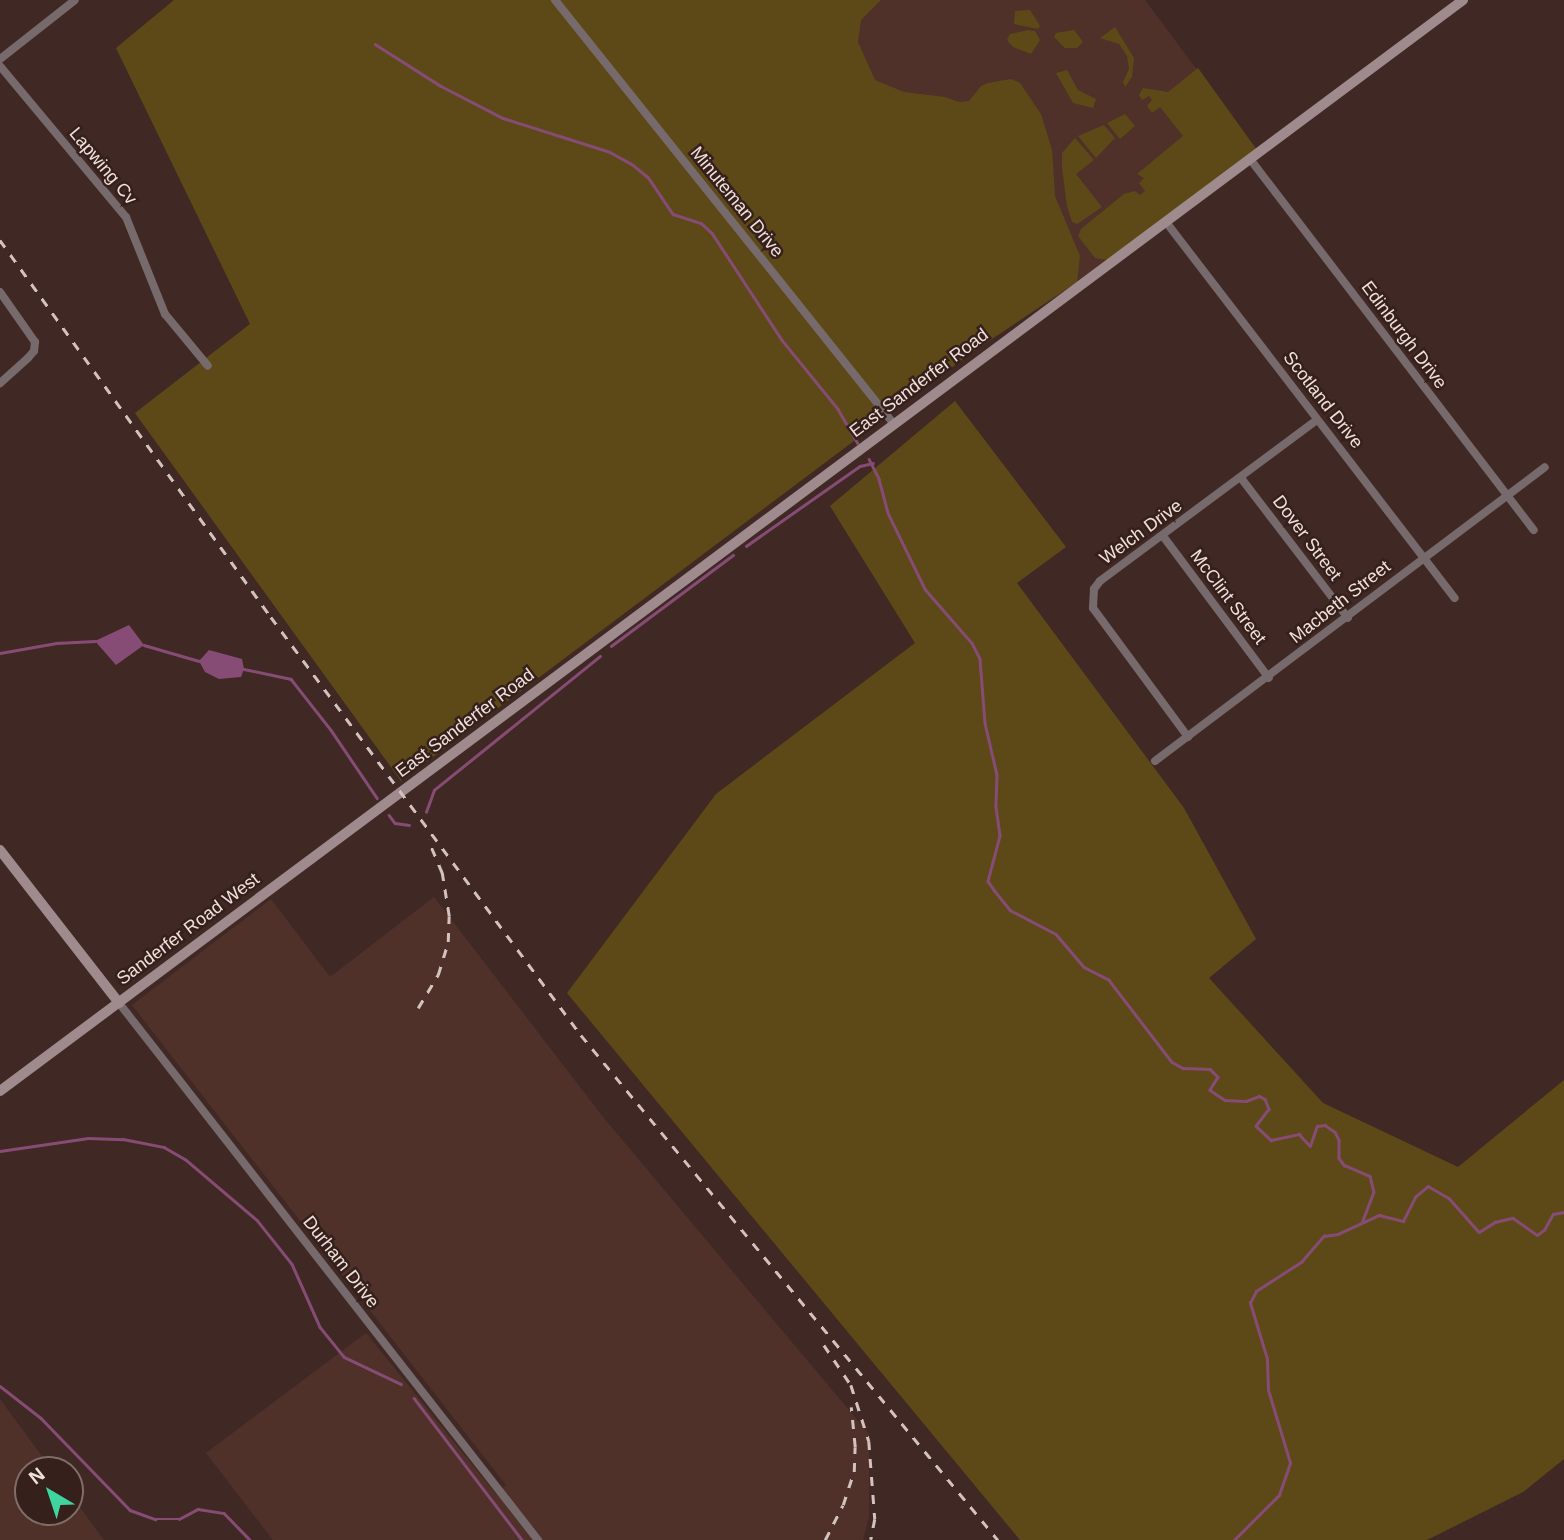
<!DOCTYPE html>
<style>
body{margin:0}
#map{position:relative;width:1564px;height:1540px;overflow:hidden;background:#402924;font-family:Arial,sans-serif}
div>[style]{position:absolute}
.built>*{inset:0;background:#4f312a}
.green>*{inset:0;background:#5d4917}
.water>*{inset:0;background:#874c75}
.stream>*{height:2.5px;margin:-1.25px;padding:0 1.25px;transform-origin:1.25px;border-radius:1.25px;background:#874c75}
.street>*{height:8px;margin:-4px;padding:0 4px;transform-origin:4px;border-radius:4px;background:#776a6c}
.secondary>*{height:10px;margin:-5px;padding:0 5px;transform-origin:5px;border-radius:5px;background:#9f8b8e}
.rail>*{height:2.5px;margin-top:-1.25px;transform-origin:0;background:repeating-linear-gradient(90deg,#d3c2be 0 9px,transparent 0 18px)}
span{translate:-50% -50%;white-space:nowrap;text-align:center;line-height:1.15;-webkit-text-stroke:5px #36201b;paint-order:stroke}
.street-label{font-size:18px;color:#f0e1dd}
.north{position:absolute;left:14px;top:1456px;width:70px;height:70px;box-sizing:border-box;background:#36201b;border:2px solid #806d69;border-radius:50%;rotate:321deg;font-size:19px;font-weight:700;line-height:28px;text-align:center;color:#f0e1dd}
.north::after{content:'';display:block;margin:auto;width:24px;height:32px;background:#40d4a1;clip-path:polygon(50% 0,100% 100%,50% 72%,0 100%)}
</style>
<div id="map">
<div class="built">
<div style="clip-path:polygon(813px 0,1145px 0,1257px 150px,1108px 262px,971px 353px)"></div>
<div style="clip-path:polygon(434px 897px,603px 1117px,869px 1434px,869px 1517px,863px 1540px,273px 1540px,206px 1453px,366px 1333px,496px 1494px,506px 1485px,132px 1005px,271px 899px,330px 977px)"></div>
<div style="clip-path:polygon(0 1399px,52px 1470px,28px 1470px,28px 1512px,70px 1512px,70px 1494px,104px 1540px,0 1540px)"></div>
</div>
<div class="green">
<div style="clip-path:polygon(174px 0,881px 0,861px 20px,858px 42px,875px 80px,904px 92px,945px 97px,959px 102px,969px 101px,981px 86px,988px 83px,1011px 79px,1020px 83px,1041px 114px,1052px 150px,1055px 196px,1080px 256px,1077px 282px,971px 353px,401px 781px,135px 413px,250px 324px,116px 48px)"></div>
<div style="clip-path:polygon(1030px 10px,1040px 26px,1038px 29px,1014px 24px,1015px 11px)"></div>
<div style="clip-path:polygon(1115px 27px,1134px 58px,1132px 77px,1125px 87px,1123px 82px,1129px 69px,1127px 56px,1119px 44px,1100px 38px)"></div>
<div style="clip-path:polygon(1028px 30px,1035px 31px,1040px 40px,1031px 54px,1013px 47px,1007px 40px,1010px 34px)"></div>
<div style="clip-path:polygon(1074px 30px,1083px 42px,1077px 48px,1065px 48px,1054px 37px,1056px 33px)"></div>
<div style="clip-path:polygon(1198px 68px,1257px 150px,1108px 260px,1095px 258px,1078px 236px,1081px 229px,1124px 194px,1135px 191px,1140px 195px,1145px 191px,1139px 183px,1144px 178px,1137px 174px,1183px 136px,1160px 107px,1152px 113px,1147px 106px,1152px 100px,1149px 96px,1142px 100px,1139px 95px,1143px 88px,1168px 92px)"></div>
<div style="clip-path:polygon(1067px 70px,1078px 90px,1096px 99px,1093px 108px,1073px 103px,1056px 73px)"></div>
<div style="clip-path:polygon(1125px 114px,1135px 126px,1120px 139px,1107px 123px)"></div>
<div style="clip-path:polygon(1104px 125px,1115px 138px,1096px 158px,1078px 136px)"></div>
<div style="clip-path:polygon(1075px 138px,1094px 160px,1076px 174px,1102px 207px,1077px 224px,1072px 222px,1067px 206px,1062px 168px,1062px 153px)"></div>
<div style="clip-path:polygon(955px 401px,1066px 547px,1017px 583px,1184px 808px,1256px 939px,1209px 978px,1323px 1103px,1458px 1167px,1564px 1080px,1564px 1459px,1523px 1492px,1427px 1540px,1020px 1540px,567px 993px,716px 794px,915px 643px,830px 506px)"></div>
</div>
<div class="water">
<div style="clip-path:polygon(129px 625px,144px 645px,116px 665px,95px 641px)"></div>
<div style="clip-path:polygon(209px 650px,242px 659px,244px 669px,241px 677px,219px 679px,205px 672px,199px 661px)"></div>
</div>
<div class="stream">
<div style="left:375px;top:44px;width:78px;rotate:32.5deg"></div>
<div style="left:441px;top:86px;width:70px;rotate:27.3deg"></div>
<div style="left:503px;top:118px;width:112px;rotate:17.6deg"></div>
<div style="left:610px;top:152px;width:26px;rotate:29deg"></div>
<div style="left:633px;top:165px;width:19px;rotate:39deg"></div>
<div style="left:648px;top:177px;width:45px;rotate:56deg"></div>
<div style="left:673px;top:214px;width:29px;rotate:18deg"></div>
<div style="left:701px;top:223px;width:15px;rotate:42deg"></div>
<div style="left:712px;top:233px;width:128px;rotate:56.8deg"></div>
<div style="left:782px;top:340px;width:89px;rotate:50.9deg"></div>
<div style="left:838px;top:409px;width:39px;rotate:60deg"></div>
<div style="left:869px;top:459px;width:22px;rotate:63deg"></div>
<div style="left:879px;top:479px;width:35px;rotate:75deg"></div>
<div style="left:888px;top:513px;width:85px;rotate:64deg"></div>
<div style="left:925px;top:589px;width:72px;rotate:49deg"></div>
<div style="left:972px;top:643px;width:18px;rotate:63deg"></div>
<div style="left:980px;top:659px;width:64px;rotate:85.5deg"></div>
<div style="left:985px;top:723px;width:53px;rotate:77deg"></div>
<div style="left:997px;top:775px;width:32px;rotate:92deg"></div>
<div style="left:996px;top:807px;width:29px;rotate:82deg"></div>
<div style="left:1000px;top:836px;width:47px;rotate:104.9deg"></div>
<div style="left:988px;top:881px;width:11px;rotate:56deg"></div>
<div style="left:994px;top:890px;width:26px;rotate:51deg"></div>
<div style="left:1010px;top:910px;width:52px;rotate:27.6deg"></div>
<div style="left:1056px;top:934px;width:43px;rotate:49.7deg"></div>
<div style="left:1084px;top:967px;width:28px;rotate:27deg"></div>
<div style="left:1109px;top:980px;width:103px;rotate:52.5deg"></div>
<div style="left:1172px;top:1062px;width:13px;rotate:29deg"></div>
<div style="left:1183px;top:1068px;width:27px;rotate:2deg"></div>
<div style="left:1210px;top:1069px;width:11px;rotate:45deg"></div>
<div style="left:1218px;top:1077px;width:15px;rotate:122deg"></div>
<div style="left:1210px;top:1090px;width:18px;rotate:34deg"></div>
<div style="left:1225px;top:1100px;width:21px;rotate:3deg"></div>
<div style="left:1246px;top:1101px;width:14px;rotate:-21deg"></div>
<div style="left:1259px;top:1096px;width:7px;rotate:27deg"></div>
<div style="left:1265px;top:1099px;width:11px;rotate:68deg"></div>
<div style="left:1269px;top:1109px;width:21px;rotate:127deg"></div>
<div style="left:1256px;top:1126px;width:21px;rotate:43deg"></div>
<div style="left:1271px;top:1140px;width:29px;rotate:-12deg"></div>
<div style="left:1299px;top:1134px;width:16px;rotate:47deg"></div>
<div style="left:1310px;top:1146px;width:21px;rotate:-71deg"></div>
<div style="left:1317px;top:1126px;width:8px;rotate:-7deg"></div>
<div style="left:1325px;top:1125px;width:12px;rotate:35deg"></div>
<div style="left:1335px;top:1132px;width:9px;rotate:63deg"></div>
<div style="left:1339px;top:1140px;width:18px;rotate:90deg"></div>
<div style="left:1339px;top:1158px;width:9px;rotate:54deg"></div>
<div style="left:1344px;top:1165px;width:28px;rotate:23deg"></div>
<div style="left:1370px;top:1176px;width:16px;rotate:76deg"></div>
<div style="left:1374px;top:1192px;width:31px;rotate:111deg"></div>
<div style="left:746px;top:546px;width:139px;rotate:-35.1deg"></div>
<div style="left:860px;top:466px;width:13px;rotate:-13deg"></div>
<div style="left:144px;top:645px;width:57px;rotate:16.2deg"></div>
<div style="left:611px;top:646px;width:152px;rotate:-36.7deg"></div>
<div style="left:0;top:653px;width:57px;rotate:-10.1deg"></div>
<div style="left:56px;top:643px;width:39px;rotate:-3deg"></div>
<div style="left:244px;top:669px;width:48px;rotate:12deg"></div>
<div style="left:291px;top:679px;width:65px;rotate:51.9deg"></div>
<div style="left:331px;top:730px;width:82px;rotate:55.9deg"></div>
<div style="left:426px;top:812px;width:23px;rotate:-70deg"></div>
<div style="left:434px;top:790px;width:213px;rotate:-38.9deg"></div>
<div style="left:389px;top:815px;width:10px;rotate:53deg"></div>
<div style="left:395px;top:823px;width:14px;rotate:8deg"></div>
<div style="left:0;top:1151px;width:89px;rotate:-8.4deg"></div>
<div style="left:88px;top:1138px;width:35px;rotate:2deg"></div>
<div style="left:123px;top:1139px;width:42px;rotate:11deg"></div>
<div style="left:164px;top:1147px;width:24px;rotate:30deg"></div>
<div style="left:185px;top:1159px;width:94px;rotate:40.3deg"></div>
<div style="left:257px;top:1220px;width:56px;rotate:51.5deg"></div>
<div style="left:292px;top:1264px;width:69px;rotate:66deg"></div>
<div style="left:320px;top:1327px;width:38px;rotate:51deg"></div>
<div style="left:344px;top:1357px;width:63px;rotate:25.3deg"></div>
<div style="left:0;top:1386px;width:52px;rotate:38deg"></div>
<div style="left:41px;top:1418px;width:128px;rotate:45.9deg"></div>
<div style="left:130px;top:1510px;width:27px;rotate:20deg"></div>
<div style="left:155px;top:1519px;width:24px"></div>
<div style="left:179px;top:1519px;width:21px;rotate:-28deg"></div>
<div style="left:198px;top:1509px;width:26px;rotate:9deg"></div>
<div style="left:224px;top:1513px;width:37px;rotate:46deg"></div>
<div style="left:414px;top:1398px;width:178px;rotate:52.7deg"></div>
<div style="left:1234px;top:1540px;width:64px;rotate:-45deg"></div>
<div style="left:1279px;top:1495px;width:34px;rotate:-71deg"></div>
<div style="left:1290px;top:1463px;width:76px;rotate:-106.8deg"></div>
<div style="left:1268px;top:1390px;width:31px;rotate:-92deg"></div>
<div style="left:1267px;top:1359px;width:59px;rotate:-106.9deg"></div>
<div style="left:1250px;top:1303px;width:13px;rotate:-63deg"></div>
<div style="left:1256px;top:1291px;width:54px;rotate:-32.8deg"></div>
<div style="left:1301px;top:1262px;width:35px;rotate:-49deg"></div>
<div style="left:1324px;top:1236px;width:14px;rotate:-8deg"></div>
<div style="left:1338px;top:1234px;width:45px;rotate:-24.9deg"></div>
<div style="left:1379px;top:1215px;width:25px;rotate:14deg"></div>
<div style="left:1403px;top:1221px;width:27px;rotate:-63deg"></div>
<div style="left:1415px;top:1197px;width:17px;rotate:-40deg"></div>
<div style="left:1428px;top:1186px;width:24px;rotate:30deg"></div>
<div style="left:1449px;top:1198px;width:45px;rotate:48.6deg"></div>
<div style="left:1479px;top:1232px;width:19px;rotate:-32deg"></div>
<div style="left:1495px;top:1222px;width:18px;rotate:-13deg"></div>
<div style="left:1513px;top:1218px;width:29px;rotate:35deg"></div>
<div style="left:1537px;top:1235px;width:9px;rotate:-36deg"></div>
<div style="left:1544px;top:1230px;width:18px;rotate:-61deg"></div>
<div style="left:1553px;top:1214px;width:11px;rotate:-10deg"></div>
</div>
<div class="street">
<div style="left:555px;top:0;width:543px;rotate:51.36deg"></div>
<div style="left:0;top:59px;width:95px;rotate:-38.2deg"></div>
<div style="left:0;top:66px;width:197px;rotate:50.2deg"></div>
<div style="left:126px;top:217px;width:105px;rotate:68.1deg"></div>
<div style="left:165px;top:314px;width:67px;rotate:50.4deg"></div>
<div style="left:1250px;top:159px;width:467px;rotate:52.6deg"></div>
<div style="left:1166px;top:222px;width:474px;rotate:52.5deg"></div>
<div style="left:0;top:292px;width:61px;rotate:55deg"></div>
<div style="left:35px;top:342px;width:9px;rotate:96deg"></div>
<div style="left:34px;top:351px;width:9px;rotate:131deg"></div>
<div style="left:28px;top:358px;width:38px;rotate:138deg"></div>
<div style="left:1241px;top:478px;width:176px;rotate:52.6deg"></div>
<div style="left:1163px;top:536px;width:177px;rotate:53.3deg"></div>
<div style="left:1188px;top:737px;width:160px;rotate:-126.4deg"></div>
<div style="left:1093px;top:608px;width:19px;rotate:-87deg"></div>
<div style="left:1094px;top:589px;width:10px;rotate:-53deg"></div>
<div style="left:1100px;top:581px;width:270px;rotate:-36.6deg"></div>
<div style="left:1155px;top:761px;width:488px;rotate:-37deg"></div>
<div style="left:119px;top:1003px;width:681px;rotate:52.04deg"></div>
</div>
<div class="secondary">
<div style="left:0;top:850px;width:194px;rotate:52.1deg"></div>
<div style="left:0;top:1091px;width:1825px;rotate:-36.71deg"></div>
</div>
<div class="rail">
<div style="left:0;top:240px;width:464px;rotate:54.3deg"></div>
<div style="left:271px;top:617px;width:520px;rotate:53.44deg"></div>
<div style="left:581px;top:1035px;width:655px;rotate:50.45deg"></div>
<div style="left:418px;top:1008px;width:39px;rotate:-59deg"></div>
<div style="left:438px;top:975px;width:34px;rotate:-73deg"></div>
<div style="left:448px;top:942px;width:26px;rotate:-88deg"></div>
<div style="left:449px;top:916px;width:44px;rotate:-99.2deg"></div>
<div style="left:442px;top:873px;width:36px;rotate:-113deg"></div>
<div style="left:824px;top:1345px;width:48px;rotate:56deg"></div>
<div style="left:851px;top:1385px;width:59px;rotate:72.2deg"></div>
<div style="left:869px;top:1441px;width:78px;rotate:85.6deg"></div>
<div style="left:875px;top:1519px;width:21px;rotate:101deg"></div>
<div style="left:825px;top:1540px;width:39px;rotate:-63deg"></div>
<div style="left:843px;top:1505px;width:35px;rotate:-72deg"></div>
<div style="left:854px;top:1472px;width:25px;rotate:-88deg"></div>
<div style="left:855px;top:1447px;width:40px;rotate:-95.7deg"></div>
</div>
<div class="street-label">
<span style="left:103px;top:166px;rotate:50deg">Lapwing Cv</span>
<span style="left:737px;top:202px;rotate:51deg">Minuteman Drive</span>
<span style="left:1404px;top:335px;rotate:53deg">Edinburgh Drive</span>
<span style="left:919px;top:383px;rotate:-37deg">East Sanderfer Road</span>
<span style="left:1323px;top:400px;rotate:52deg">Scotland Drive</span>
<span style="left:1141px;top:532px;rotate:-36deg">Welch Drive</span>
<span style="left:1307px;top:538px;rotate:53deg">Dover Street</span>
<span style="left:1228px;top:597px;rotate:53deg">McClint Street</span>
<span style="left:1340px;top:602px;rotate:-38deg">Macbeth Street</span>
<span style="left:465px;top:723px;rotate:-37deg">East Sanderfer Road</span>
<span style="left:188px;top:929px;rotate:-37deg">Sanderfer Road West</span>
<span style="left:341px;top:1262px;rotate:52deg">Durham Drive</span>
</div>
<div class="north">N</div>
</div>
